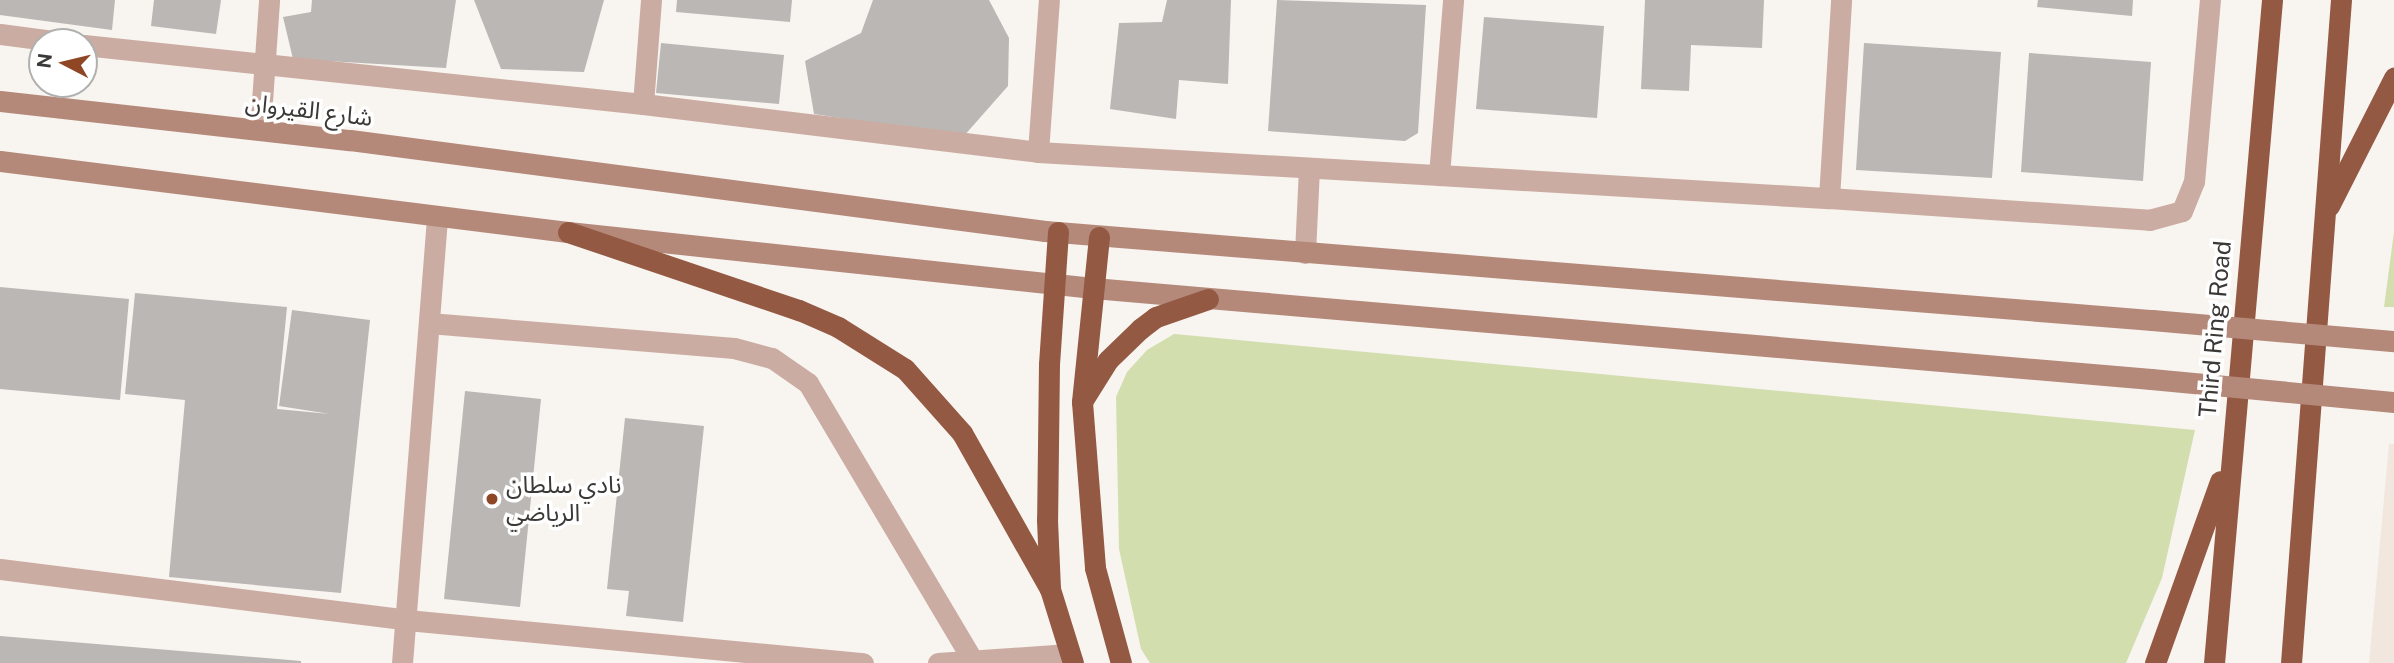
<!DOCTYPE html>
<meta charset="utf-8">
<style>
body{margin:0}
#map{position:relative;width:2394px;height:663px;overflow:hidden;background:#f8f4f0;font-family:"Public Sans","Noto Sans Arabic",sans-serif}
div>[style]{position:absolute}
.built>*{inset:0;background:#f1e7df}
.green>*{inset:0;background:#d3deaf}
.building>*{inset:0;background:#bbb7b4}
.street>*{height:21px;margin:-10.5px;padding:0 10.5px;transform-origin:10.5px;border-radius:10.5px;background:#cbaca2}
.secondary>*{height:21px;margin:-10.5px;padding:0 10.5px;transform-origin:10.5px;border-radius:10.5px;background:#b4897a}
.highway>*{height:21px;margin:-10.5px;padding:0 10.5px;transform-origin:10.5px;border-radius:10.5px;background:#945943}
.secondary-bridge>*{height:21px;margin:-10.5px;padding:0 10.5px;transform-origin:10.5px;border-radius:10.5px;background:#b4897a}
.dots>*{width:19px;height:19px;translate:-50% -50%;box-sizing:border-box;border:4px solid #fff;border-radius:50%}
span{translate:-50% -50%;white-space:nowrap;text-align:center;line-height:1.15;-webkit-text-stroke:7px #fff;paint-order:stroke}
.street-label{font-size:24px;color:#3a3937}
.poi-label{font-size:24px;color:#3a3937}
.left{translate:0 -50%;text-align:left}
.north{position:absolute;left:28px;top:28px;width:70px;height:70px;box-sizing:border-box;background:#fff;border:2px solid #b0b0af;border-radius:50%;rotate:277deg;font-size:19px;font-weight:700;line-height:28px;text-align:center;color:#3a3937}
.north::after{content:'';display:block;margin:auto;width:24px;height:32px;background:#8e4625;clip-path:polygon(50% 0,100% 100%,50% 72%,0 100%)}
</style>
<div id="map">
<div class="built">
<div style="clip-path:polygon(2389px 444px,2394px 444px,2394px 663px,2369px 663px)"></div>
</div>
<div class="green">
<div style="clip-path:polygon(2394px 232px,2394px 307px,2384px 307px)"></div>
<div style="clip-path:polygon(1174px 334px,1175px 334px,2195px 430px,2162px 578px,2126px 663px,1150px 663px,1141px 649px,1119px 549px,1116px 397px,1127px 372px,1147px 350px)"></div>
</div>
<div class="building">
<div style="clip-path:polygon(0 0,115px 0,112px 30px,0 15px)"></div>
<div style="clip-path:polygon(154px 0,221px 0,216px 34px,151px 26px)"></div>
<div style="clip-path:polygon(312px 0,456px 0,446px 68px,293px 59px,283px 17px,311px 12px)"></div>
<div style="clip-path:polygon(474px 0,604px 0,584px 72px,501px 69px)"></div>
<div style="clip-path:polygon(677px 0,792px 0,790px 22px,676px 12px)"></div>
<div style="clip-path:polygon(873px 0,989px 0,1009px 38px,1008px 86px,963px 137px,814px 114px,805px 61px,861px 33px)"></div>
<div style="clip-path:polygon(1167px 0,1231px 0,1228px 84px,1179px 80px,1176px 119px,1110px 109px,1119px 23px,1162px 22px)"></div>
<div style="clip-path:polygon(1277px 0,1426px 5px,1418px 133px,1405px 141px,1268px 131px)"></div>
<div style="clip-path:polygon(1645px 0,1764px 0,1762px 48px,1691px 45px,1689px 91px,1641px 89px)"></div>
<div style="clip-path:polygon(2038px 0,2133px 0,2132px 16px,2037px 7px)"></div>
<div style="clip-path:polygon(1484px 17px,1604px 26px,1597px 118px,1476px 109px)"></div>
<div style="clip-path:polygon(661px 43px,784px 55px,779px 104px,656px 93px)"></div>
<div style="clip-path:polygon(1864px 43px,2001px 52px,1992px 178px,1856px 170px)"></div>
<div style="clip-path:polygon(2029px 53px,2151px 62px,2143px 181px,2021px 172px)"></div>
<div style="clip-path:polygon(0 287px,129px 299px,120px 400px,0 389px)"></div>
<div style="clip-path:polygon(135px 293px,287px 307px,277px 409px,330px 414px,279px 406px,292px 310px,370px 320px,341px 593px,169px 577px,185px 400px,125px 394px)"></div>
<div style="clip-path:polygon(465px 391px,541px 399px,520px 607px,444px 599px)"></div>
<div style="clip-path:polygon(625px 418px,704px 426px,683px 622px,626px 616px,629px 591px,607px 589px)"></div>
<div style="clip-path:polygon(0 636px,301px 661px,301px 663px,0 663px)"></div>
</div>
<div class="street">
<div style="left:0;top:34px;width:63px;rotate:7.4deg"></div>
<div style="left:84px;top:45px;width:562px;rotate:6.03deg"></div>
<div style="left:643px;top:104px;width:398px;rotate:6.9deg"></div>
<div style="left:1038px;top:152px;width:152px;rotate:-85.9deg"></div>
<div style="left:643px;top:104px;width:104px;rotate:-85.6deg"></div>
<div style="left:260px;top:130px;width:130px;rotate:-86deg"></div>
<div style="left:1038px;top:152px;width:402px;rotate:3.3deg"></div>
<div style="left:1439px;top:175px;width:176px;rotate:-85.4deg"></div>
<div style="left:1439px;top:175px;width:391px;rotate:3.4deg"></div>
<div style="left:1829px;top:198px;width:198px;rotate:-86.5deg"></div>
<div style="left:1829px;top:198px;width:321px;rotate:3.9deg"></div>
<div style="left:2149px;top:220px;width:34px;rotate:-15deg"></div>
<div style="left:2182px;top:211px;width:31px;rotate:-68deg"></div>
<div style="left:2194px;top:182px;width:183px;rotate:-85deg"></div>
<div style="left:1305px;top:253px;width:85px;rotate:-87.3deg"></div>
<div style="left:429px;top:323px;width:306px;rotate:4.7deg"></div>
<div style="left:734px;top:348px;width:39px;rotate:15deg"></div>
<div style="left:772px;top:358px;width:44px;rotate:34.8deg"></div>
<div style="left:808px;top:383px;width:326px;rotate:59.3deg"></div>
<div style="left:0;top:569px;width:410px;rotate:7.1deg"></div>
<div style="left:407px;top:620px;width:458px;rotate:5.4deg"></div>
<div style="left:402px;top:663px;width:448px;rotate:-85.5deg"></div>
<div style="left:938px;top:663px;width:131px;rotate:-3.9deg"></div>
</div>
<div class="secondary">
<div style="left:0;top:101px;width:352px;rotate:6.4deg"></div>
<div style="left:350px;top:140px;width:701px;rotate:7.46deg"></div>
<div style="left:1045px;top:231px;width:1111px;rotate:4.6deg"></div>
<div style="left:0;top:161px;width:572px;rotate:7.13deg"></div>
<div style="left:568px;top:232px;width:528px;rotate:6.09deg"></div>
<div style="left:1093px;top:288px;width:1062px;rotate:4.92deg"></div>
</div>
<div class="highway">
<div style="left:2329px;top:206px;width:144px;rotate:-63.1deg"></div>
<div style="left:568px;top:232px;width:244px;rotate:18.7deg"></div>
<div style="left:799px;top:310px;width:43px;rotate:23.6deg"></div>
<div style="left:838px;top:327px;width:79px;rotate:32.1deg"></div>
<div style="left:905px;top:369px;width:86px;rotate:48.3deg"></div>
<div style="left:962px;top:433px;width:179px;rotate:60.6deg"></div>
<div style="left:1058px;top:232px;width:132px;rotate:93.9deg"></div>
<div style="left:1049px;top:364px;width:156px;rotate:90.7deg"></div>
<div style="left:1047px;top:520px;width:69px;rotate:87.5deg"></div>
<div style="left:1050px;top:589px;width:77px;rotate:72.7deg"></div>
<div style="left:1099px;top:237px;width:166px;rotate:95.9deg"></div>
<div style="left:1082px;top:402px;width:167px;rotate:85.5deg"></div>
<div style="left:1095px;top:568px;width:98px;rotate:74.7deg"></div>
<div style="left:1083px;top:400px;width:47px;rotate:-58deg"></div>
<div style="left:1108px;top:360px;width:45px;rotate:-44.1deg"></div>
<div style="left:1140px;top:329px;width:20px;rotate:-37deg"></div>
<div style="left:1156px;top:317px;width:55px;rotate:-19.1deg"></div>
<div style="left:2155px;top:663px;width:193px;rotate:-70.3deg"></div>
<div style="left:2214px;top:663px;width:666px;rotate:-85deg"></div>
<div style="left:2291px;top:663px;width:665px;rotate:-85.69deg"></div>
</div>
<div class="secondary-bridge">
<div style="left:2152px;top:320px;width:243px;rotate:5deg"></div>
<div style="left:2151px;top:379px;width:244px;rotate:5.4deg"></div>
</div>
<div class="dots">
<div style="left:492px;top:499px;background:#8e4625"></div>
</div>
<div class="street-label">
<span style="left:309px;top:110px;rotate:7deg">شارع القيروان</span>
<span style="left:2215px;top:329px;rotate:-85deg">Third Ring Road</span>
</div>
<div class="poi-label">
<span class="left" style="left:506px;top:499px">نادي سلطان<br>الرياضي</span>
</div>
<div class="north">N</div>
</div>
